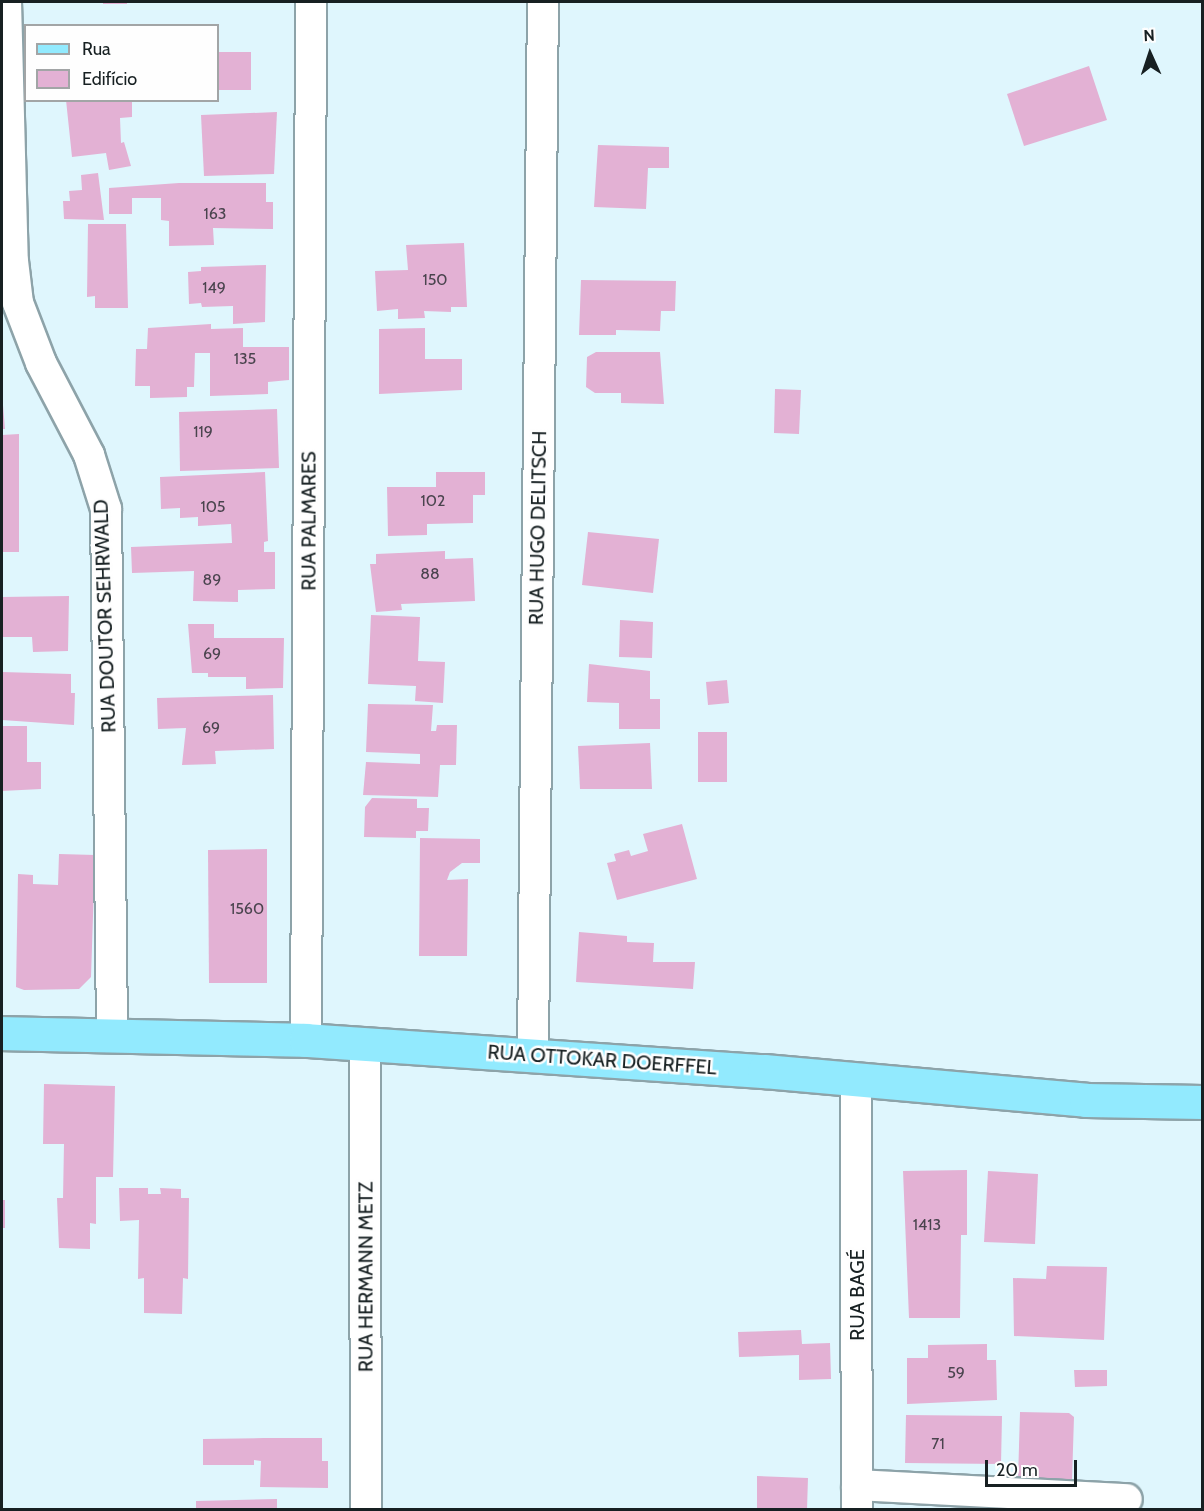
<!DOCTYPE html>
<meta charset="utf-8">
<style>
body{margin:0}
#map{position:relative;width:1204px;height:1511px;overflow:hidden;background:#dff6fd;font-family:Cabin,sans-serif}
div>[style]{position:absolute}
.building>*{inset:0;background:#e3b1d4}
.roads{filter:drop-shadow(2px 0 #8da3a9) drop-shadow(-2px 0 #8da3a9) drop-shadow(0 2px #8da3a9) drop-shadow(0 -2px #8da3a9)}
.minor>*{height:30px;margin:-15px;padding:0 15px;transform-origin:15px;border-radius:15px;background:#fff}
.major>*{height:33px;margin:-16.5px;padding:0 16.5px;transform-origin:16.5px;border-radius:16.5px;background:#92eafe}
span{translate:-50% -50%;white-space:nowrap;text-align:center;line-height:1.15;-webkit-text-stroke:5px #fefefe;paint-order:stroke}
.number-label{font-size:16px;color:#4a444e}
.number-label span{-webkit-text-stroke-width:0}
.street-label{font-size:20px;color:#172022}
.frame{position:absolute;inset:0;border:3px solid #172022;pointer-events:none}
.legend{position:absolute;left:24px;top:24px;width:195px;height:78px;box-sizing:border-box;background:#fefefe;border:2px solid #a2a5a6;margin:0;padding:8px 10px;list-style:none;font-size:18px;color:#172022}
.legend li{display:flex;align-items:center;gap:12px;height:30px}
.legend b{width:30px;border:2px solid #a2a5a6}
.north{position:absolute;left:1120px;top:24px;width:60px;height:60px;-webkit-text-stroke:4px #fefefe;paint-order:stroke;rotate:357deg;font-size:16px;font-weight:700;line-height:24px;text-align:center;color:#172022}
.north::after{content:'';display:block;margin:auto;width:21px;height:27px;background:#172022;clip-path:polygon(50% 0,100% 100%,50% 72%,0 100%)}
.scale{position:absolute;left:985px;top:1460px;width:92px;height:27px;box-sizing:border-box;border:3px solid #172022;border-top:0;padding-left:8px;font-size:18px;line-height:21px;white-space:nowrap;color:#172022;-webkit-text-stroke:4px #fefefe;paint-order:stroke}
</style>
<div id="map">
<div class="building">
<div style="clip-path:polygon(103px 2px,127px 2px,127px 4px,103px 4px)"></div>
<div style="clip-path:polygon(218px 52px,251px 52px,251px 90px,218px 90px)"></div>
<div style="clip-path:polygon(1089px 66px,1107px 120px,1024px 146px,1007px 94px)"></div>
<div style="clip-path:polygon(66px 100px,132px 100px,132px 117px,120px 118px,121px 143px,124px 142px,131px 166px,109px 170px,106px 153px,72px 157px)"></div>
<div style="clip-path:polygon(277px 112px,274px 174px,204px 176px,201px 115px)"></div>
<div style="clip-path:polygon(598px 145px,669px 147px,669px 168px,648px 168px,646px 209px,594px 207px)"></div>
<div style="clip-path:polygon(98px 173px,104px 220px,64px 219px,63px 201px,70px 201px,69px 191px,82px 190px,81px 175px)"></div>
<div style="clip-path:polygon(179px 183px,266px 183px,266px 202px,273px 202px,273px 229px,213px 228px,214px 245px,169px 246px,169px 221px,161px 220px,161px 198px,132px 198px,132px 214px,109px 214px,109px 188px)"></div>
<div style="clip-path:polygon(88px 224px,126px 224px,128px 308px,95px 308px,95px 296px,87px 297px)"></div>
<div style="clip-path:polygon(464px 243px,467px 307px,451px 307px,451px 312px,424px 311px,425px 318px,398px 319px,398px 309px,377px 311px,375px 271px,408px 270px,406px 245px)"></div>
<div style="clip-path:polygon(266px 265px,265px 322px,233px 324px,233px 306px,202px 307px,201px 303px,189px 304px,188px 272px,201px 271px,201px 267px)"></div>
<div style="clip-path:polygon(581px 280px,676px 281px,675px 311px,661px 311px,660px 331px,616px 330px,616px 335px,579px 335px)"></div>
<div style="clip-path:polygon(211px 324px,211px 329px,243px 328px,243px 347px,289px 347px,289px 380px,268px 382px,268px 394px,210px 396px,210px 353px,195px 353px,194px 387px,187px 387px,187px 397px,150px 398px,150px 386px,135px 386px,136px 349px,147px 349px,148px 328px)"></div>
<div style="clip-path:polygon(425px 328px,425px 359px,462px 359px,462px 390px,379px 394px,379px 329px)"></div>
<div style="clip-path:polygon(596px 352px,660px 352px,664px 404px,621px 403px,621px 393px,595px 393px,586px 387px,587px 357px)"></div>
<div style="clip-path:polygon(775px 389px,801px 390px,799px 434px,774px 433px)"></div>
<div style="clip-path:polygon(3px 405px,5px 429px,2px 429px,2px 406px)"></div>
<div style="clip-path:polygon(277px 409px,279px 468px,180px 471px,179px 412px)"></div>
<div style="clip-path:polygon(19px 434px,19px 552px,2px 552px,2px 435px)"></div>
<div style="clip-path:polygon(265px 472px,268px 541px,264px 542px,264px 552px,275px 552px,275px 589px,238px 590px,238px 602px,193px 601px,194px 571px,132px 573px,131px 547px,232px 543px,231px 524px,198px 526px,198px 517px,180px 518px,180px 508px,161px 509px,160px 477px)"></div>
<div style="clip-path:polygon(436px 472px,485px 472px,485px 495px,473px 495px,473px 523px,427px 524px,427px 535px,388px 536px,387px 487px,436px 487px)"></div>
<div style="clip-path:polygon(588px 532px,659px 539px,653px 593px,582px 585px)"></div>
<div style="clip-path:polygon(445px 551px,445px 559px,473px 558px,475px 601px,401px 604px,402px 610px,376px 612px,370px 564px,376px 564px,376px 554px)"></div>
<div style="clip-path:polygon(69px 596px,68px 651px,33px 652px,32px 637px,2px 637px,2px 597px)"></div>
<div style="clip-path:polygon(371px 615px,420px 617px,418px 661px,445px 662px,443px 703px,415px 701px,416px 686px,368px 684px)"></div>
<div style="clip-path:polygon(620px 620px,653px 622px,652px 658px,619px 657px)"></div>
<div style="clip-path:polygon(188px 624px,214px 624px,214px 638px,284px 638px,283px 688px,246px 689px,246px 677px,208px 677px,208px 673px,192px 673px)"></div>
<div style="clip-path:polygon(589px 664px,650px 671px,650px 699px,660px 699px,660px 729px,619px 729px,619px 703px,587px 702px)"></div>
<div style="clip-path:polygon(2px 672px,71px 674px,71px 693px,75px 693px,74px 725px,2px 720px)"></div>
<div style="clip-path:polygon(727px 680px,729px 703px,708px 705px,706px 682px)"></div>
<div style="clip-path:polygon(273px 695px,274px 749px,215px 751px,216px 764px,182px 765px,186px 728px,158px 729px,157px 698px)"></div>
<div style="clip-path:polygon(368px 704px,433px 705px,431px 731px,436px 731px,437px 725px,457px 725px,456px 765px,440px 765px,438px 797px,363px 795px,366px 762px,420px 764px,420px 754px,366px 752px)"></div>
<div style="clip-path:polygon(2px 726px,27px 726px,27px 762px,41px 762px,41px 789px,2px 791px)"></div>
<div style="clip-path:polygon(698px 732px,727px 732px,727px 782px,698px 782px)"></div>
<div style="clip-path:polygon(650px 743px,652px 789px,580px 789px,578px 746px)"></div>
<div style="clip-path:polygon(372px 798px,417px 799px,417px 808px,429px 808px,428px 831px,416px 831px,416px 838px,364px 837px,365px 807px)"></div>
<div style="clip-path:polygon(682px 824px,697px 879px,617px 900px,607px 863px,616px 861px,614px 854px,629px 850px,631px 856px,648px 851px,643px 834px)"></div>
<div style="clip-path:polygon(420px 838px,480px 839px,480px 863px,462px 863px,450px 872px,447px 880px,468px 879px,467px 956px,419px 956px)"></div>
<div style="clip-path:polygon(267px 849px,267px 983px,209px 983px,208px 850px)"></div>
<div style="clip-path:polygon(59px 854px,95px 855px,91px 977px,79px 989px,24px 990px,16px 987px,18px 874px,33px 875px,33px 884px,58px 885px)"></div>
<div style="clip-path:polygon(579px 932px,627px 936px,627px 942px,654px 943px,653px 962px,695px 962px,693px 989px,576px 982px)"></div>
<div style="clip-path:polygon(44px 1084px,115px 1086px,113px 1177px,96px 1177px,96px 1224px,90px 1223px,90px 1249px,59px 1248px,57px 1198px,63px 1198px,64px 1144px,43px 1144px)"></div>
<div style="clip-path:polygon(967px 1170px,967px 1235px,961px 1235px,960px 1318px,909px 1318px,903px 1171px)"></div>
<div style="clip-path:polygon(988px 1171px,1038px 1174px,1035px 1244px,984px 1242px)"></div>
<div style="clip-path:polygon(119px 1188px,148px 1188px,148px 1194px,161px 1194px,160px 1188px,181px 1189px,181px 1198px,189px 1198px,188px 1279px,183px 1278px,182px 1314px,144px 1313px,144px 1278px,138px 1279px,139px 1220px,120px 1221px)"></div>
<div style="clip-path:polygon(2px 1200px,5px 1200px,5px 1228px,2px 1228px)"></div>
<div style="clip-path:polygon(1047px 1266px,1107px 1267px,1104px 1340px,1014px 1336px,1013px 1278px,1046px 1279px)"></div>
<div style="clip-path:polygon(801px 1330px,802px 1344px,830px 1343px,831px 1379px,799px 1380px,799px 1355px,739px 1357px,738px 1332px)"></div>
<div style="clip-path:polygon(987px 1344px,987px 1360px,996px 1360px,997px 1400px,907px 1404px,907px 1358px,928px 1358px,928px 1345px)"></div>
<div style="clip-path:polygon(1074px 1370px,1107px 1370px,1107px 1386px,1075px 1387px)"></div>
<div style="clip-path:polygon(1020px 1412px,1069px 1413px,1074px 1417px,1072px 1480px,1018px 1480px)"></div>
<div style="clip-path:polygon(906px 1415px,1002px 1416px,1001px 1464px,905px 1463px)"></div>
<div style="clip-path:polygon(264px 1438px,322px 1438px,322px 1461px,328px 1461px,328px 1488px,260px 1487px,261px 1461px,254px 1460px,254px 1465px,203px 1465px,203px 1439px)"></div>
<div style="clip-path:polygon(757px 1476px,808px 1478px,807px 1509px,757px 1509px)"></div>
<div style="clip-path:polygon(277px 1499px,277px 1509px,196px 1509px,196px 1501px)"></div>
</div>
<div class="roads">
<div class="minor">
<div style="left:6px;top:2px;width:259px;rotate:88.5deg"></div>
<div style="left:13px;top:261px;width:42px;rotate:83.2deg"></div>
<div style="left:18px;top:303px;width:64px;rotate:69deg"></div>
<div style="left:41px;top:363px;width:104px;rotate:62.4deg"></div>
<div style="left:89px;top:455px;width:57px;rotate:72.5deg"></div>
<div style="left:106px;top:509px;width:524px;rotate:89.34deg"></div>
<div style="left:306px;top:1040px;width:1038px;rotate:-89.72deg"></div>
<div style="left:365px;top:1044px;width:466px;rotate:89.9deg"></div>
<div style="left:533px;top:1055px;width:1053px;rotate:-89.46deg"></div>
<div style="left:856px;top:1080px;width:430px;rotate:89.9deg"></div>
<div style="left:857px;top:1485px;width:270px;rotate:3deg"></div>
</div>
<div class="major">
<div style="left:2px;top:1033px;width:304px;rotate:1.3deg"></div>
<div style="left:306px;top:1040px;width:459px;rotate:3.9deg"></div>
<div style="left:764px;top:1071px;width:323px;rotate:5.1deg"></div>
<div style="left:1086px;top:1100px;width:116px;rotate:1deg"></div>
</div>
</div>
<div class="number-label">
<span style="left:215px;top:214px">163</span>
<span style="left:435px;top:280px">150</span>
<span style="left:214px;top:288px">149</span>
<span style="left:245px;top:359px">135</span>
<span style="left:203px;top:432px">119</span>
<span style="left:433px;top:501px">102</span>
<span style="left:213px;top:507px">105</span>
<span style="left:430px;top:574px">88</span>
<span style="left:212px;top:580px">89</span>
<span style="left:212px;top:654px">69</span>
<span style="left:211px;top:728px">69</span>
<span style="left:247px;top:909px">1560</span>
<span style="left:927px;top:1225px">1413</span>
<span style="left:956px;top:1373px">59</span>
<span style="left:938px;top:1444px">71</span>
</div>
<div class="street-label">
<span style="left:309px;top:521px;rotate:-90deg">RUA PALMARES</span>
<span style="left:538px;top:528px;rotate:-89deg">RUA HUGO DELITSCH</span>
<span style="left:105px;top:616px;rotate:-92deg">RUA DOUTOR SEHRWALD</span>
<span style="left:602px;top:1060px;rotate:4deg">RUA OTTOKAR DOERFFEL</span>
<span style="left:366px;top:1277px;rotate:-90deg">RUA HERMANN METZ</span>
<span style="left:857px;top:1295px;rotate:-90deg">RUA BAGÉ</span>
</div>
<div class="frame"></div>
<ul class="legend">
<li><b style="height:8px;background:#92eafe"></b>Rua</li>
<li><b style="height:16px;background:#e3b1d4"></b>Edifício</li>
</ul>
<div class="north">N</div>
<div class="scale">20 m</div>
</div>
